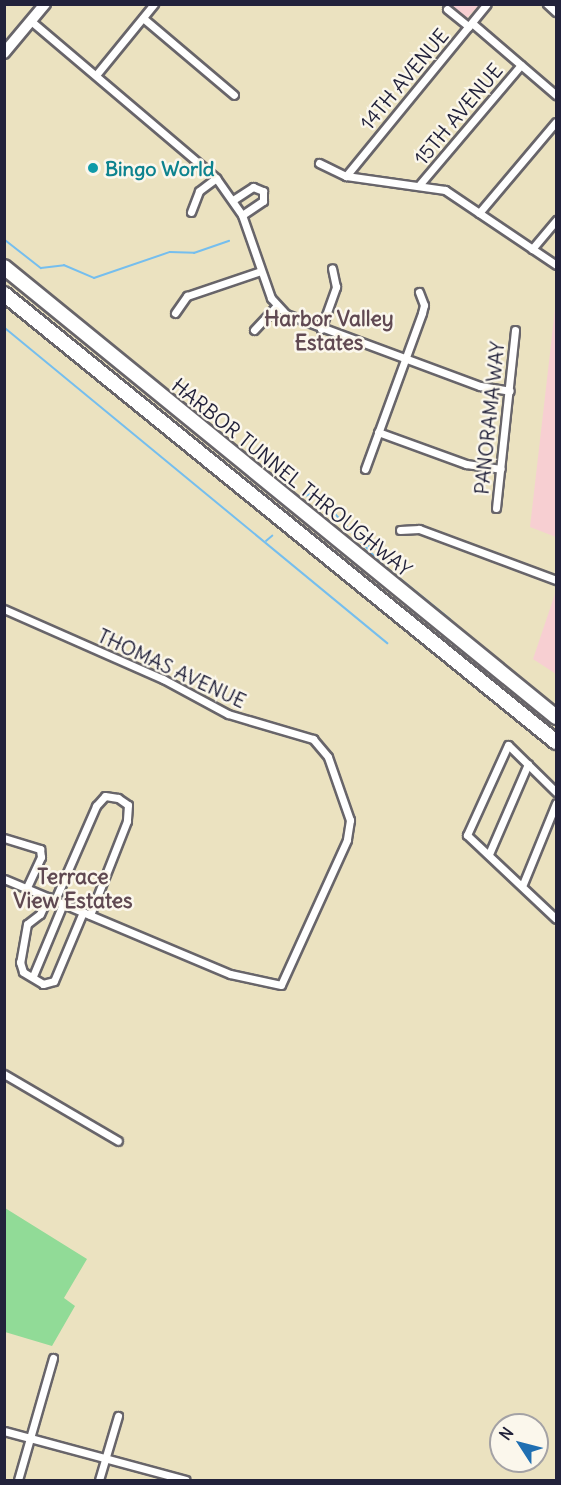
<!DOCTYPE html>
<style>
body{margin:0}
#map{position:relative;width:561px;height:1485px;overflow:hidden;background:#ebe2c0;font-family:Delius,sans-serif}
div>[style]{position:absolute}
.built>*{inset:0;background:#f7cfd2}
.green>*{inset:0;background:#91db97}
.stream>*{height:1.5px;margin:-0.75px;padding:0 0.75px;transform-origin:0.75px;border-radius:0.75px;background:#75beee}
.roads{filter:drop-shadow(2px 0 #68656a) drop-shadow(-2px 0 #68656a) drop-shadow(0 2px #68656a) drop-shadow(0 -2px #68656a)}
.street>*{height:7px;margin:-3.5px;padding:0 3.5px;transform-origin:3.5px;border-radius:3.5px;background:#fff}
.secondary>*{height:10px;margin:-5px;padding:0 5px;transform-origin:5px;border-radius:5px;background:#fff}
.highway>*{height:14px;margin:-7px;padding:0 7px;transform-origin:7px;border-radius:7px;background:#fff}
.dots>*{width:16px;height:16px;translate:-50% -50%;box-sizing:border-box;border:3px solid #fbf7ec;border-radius:50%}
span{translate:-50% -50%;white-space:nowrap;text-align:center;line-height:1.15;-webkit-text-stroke:5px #fbf7ec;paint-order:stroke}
.street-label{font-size:20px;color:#22223b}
.culture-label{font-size:20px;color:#0d838f;font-weight:700}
.left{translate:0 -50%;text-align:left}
.neighbourhood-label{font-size:21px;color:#604952;font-weight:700}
.frame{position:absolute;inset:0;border:6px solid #22223b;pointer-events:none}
.north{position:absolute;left:489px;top:1413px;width:60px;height:60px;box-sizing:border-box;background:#fbf7ec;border:2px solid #a4a2a5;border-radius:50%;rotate:306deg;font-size:16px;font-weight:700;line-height:24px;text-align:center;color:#22223b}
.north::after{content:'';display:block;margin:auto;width:21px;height:27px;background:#1f6fb2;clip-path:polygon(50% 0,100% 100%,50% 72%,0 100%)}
</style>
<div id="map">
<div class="built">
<div style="clip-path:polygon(449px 5px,479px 5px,467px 18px)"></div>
<div style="clip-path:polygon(556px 301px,556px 537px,530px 527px)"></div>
<div style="clip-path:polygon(556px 591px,556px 674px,533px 659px)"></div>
</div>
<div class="green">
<div style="clip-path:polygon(5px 1208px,87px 1259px,64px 1298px,75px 1306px,52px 1346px,5px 1332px)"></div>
</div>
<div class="stream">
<div style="left:4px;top:239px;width:47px;rotate:38.1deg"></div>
<div style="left:41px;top:268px;width:23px;rotate:-7deg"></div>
<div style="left:64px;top:265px;width:33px;rotate:23deg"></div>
<div style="left:94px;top:278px;width:80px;rotate:-18.9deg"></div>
<div style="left:170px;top:252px;width:24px;rotate:2deg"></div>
<div style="left:194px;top:253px;width:37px;rotate:-19deg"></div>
<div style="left:4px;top:327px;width:497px;rotate:39.5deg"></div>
<div style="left:302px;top:497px;width:9px;rotate:-18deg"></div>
<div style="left:311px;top:494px;width:21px;rotate:35deg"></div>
<div style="left:328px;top:506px;width:78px;rotate:47.1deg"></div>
<div style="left:381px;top:563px;width:89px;rotate:39.1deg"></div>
<div style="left:266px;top:541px;width:8px;rotate:-40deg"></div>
<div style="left:369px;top:546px;width:15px;rotate:20deg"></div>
</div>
<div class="roads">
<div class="street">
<div style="left:547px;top:4px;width:12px;rotate:42deg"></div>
<div style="left:447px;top:9px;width:28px;rotate:39deg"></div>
<div style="left:143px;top:18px;width:119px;rotate:40.2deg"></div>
<div style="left:31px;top:21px;width:243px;rotate:40.3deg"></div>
<div style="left:216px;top:178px;width:45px;rotate:54.9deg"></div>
<div style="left:242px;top:215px;width:88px;rotate:70.7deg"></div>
<div style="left:271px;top:298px;width:22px;rotate:47deg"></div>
<div style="left:286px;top:314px;width:207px;rotate:20.4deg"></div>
<div style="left:480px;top:386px;width:30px;rotate:9deg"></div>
<div style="left:472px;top:23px;width:111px;rotate:40.6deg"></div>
<div style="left:96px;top:75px;width:92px;rotate:-50.8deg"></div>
<div style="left:319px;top:163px;width:30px;rotate:26deg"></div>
<div style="left:346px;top:176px;width:100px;rotate:8deg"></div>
<div style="left:445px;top:190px;width:134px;rotate:34deg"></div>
<div style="left:346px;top:176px;width:222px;rotate:-50.7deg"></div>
<div style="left:420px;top:184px;width:156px;rotate:-49.7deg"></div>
<div style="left:233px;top:200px;width:24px;rotate:-33deg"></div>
<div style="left:253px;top:187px;width:11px;rotate:22deg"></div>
<div style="left:263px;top:191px;width:10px;rotate:90deg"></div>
<div style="left:263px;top:201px;width:25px;rotate:146deg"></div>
<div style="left:191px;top:212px;width:22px;rotate:-69deg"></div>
<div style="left:199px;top:191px;width:21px;rotate:-37deg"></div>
<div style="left:479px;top:213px;width:119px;rotate:-49.8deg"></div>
<div style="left:532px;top:249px;width:38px;rotate:-50deg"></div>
<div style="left:175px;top:313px;width:21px;rotate:-55deg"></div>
<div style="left:187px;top:296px;width:78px;rotate:-18.7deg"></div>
<div style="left:321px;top:329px;width:45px;rotate:-70.3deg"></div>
<div style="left:336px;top:287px;width:19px;rotate:-102deg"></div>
<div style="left:254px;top:330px;width:33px;rotate:-47deg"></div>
<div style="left:378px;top:432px;width:94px;rotate:20deg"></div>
<div style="left:466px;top:464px;width:35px;rotate:8deg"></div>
<div style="left:365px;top:469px;width:166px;rotate:-69.9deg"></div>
<div style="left:422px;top:313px;width:8px;rotate:-76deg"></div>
<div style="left:424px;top:305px;width:14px;rotate:-111deg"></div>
<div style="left:496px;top:508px;width:179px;rotate:-83.9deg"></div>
<div style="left:400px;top:530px;width:19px;rotate:-3deg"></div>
<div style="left:419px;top:529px;width:146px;rotate:20.4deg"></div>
<div style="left:4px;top:609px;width:174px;rotate:23.8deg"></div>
<div style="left:163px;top:679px;width:74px;rotate:28.3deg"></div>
<div style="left:228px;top:714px;width:89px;rotate:16.4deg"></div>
<div style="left:313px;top:739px;width:23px;rotate:50deg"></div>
<div style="left:328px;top:757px;width:67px;rotate:70.8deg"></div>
<div style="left:350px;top:820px;width:20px;rotate:99deg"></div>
<div style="left:347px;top:840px;width:159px;rotate:114.5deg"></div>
<div style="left:281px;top:985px;width:52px;rotate:-167.8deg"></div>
<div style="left:230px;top:974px;width:245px;rotate:-157.2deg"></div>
<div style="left:556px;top:792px;width:67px;rotate:-135.6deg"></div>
<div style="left:508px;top:745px;width:99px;rotate:114.5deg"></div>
<div style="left:467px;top:835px;width:122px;rotate:43.3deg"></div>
<div style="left:4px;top:838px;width:38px;rotate:17deg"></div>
<div style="left:40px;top:849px;width:8px;rotate:83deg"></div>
<div style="left:41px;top:857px;width:33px;rotate:115deg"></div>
<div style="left:489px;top:854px;width:98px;rotate:-66.6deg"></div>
<div style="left:523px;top:884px;width:87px;rotate:-67.8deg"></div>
<div style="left:48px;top:897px;width:19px;rotate:115deg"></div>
<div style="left:40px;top:914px;width:16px;rotate:142deg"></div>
<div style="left:27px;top:924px;width:39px;rotate:100deg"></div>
<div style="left:20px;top:962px;width:10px;rotate:73deg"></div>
<div style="left:23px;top:972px;width:23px;rotate:31deg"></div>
<div style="left:43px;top:984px;width:11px;rotate:-15deg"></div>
<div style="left:54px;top:981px;width:75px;rotate:-67.2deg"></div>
<div style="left:55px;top:900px;width:103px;rotate:-66.4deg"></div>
<div style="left:96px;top:806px;width:13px;rotate:-48deg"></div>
<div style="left:105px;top:796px;width:13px;rotate:9deg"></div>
<div style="left:118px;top:798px;width:12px;rotate:35deg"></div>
<div style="left:128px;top:805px;width:16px;rotate:94deg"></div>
<div style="left:127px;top:821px;width:101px;rotate:111.5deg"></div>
<div style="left:33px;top:976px;width:78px;rotate:-67.4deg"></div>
<div style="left:4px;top:1074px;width:132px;rotate:30.4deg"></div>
<div style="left:4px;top:1431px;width:188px;rotate:15.1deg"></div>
<div style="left:18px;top:1480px;width:127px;rotate:-74deg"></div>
<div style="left:99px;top:1480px;width:67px;rotate:-73.5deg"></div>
</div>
<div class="secondary">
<div style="left:4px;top:53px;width:64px;rotate:-50.1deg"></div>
</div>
<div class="highway">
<div style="left:4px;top:267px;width:712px;rotate:39.19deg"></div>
<div style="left:4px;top:294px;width:711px;rotate:39.06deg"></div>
</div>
</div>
<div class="dots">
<div style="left:93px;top:168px;background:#0f9aa8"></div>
</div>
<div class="street-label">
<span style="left:404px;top:79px;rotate:-50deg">14TH AVENUE</span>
<span style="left:458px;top:114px;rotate:-50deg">15TH AVENUE</span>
<span style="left:489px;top:418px;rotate:-84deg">PANORAMA WAY</span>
<span style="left:292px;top:477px;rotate:39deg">HARBOR TUNNEL THROUGHWAY</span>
<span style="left:172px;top:668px;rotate:25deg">THOMAS AVENUE</span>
</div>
<div class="culture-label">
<span class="left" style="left:105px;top:168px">Bingo World</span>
</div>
<div class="neighbourhood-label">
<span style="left:329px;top:331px">Harbor Valley<br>Estates</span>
<span style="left:73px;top:889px">Terrace<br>View Estates</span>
</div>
<div class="frame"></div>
<div class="north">N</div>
</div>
